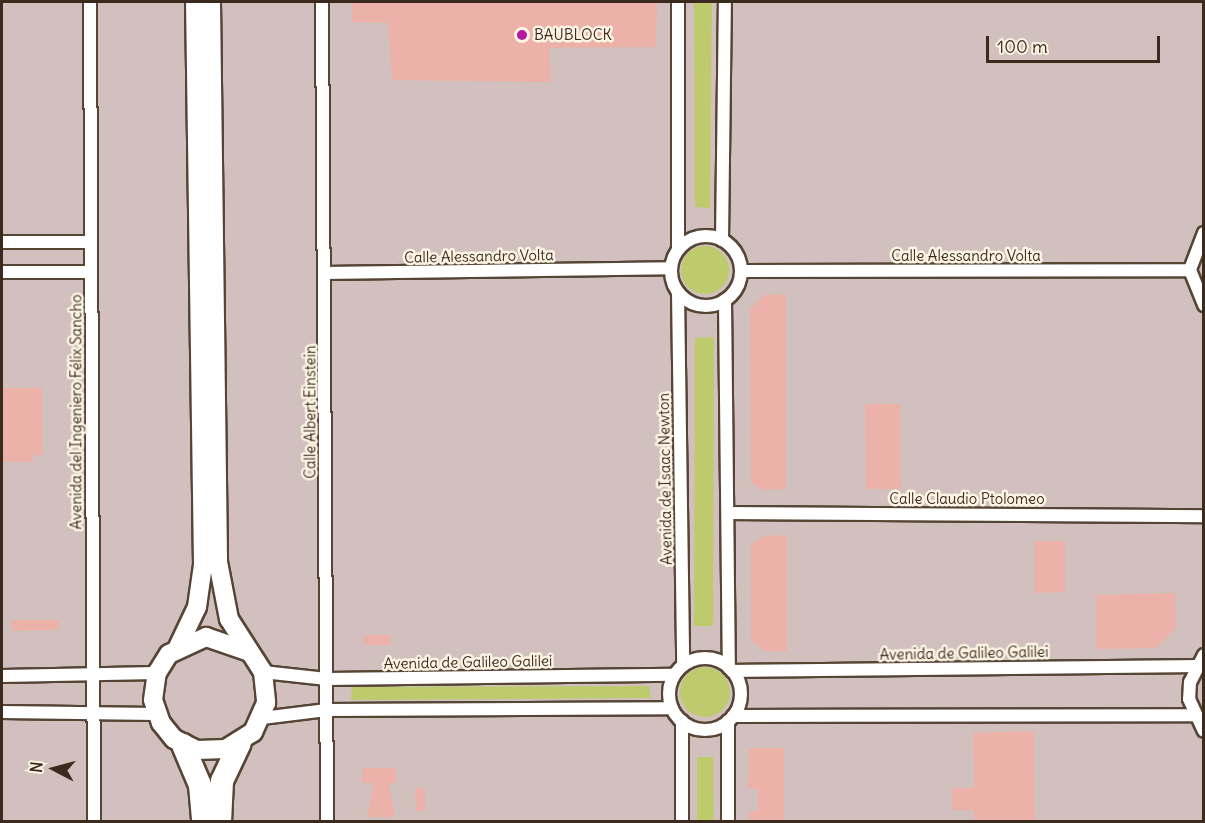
<!DOCTYPE html>
<meta charset="utf-8">
<style>
body{margin:0}
#map{position:relative;width:1205px;height:823px;overflow:hidden;background:#eeddba;font-family:Delius,sans-serif}
div>[style]{position:absolute}
.industrial>*{inset:0;background:#d1c0bd}
.green>*{inset:0;background:#becb6d}
.round{border-radius:50%}
.building>*{inset:0;background:#ecb1a8}
.roads{filter:drop-shadow(2px 0 #564535) drop-shadow(-2px 0 #564535) drop-shadow(0 2px #564535) drop-shadow(0 -2px #564535)}
.minor>*{height:12px;margin:-6px;padding:0 6px;transform-origin:6px;border-radius:6px;background:#fff}
.minor>.ring{margin:-6px;padding:0;box-sizing:content-box;background:none;border:12px solid #fff;border-radius:50%}
.secondary>*{height:18px;margin:-9px;padding:0 9px;transform-origin:9px;border-radius:9px;background:#fff}
.motorway>*{height:22px;margin:-11px;padding:0 11px;transform-origin:11px;border-radius:11px;background:#fff}
.dots>*{width:16px;height:16px;translate:-50% -50%;box-sizing:border-box;border:3px solid #fcf5e5;border-radius:50%}
span{translate:-50% -50%;white-space:nowrap;text-align:center;line-height:1.15;-webkit-text-stroke:5px #fcf5e5;paint-order:stroke}
.poi-label{font-size:15px;color:#3b2a1e}
.left{translate:0 -50%;text-align:left}
.street-label{font-size:15px;color:#3b2a1e}
.frame{position:absolute;inset:0;border:3px solid #3b2a1e;pointer-events:none}
.north{position:absolute;left:24px;top:739px;width:60px;height:60px;-webkit-text-stroke:4px #fcf5e5;paint-order:stroke;rotate:276deg;font-size:16px;font-weight:700;line-height:24px;text-align:center;color:#3b2a1e}
.north::after{content:'';display:block;margin:auto;width:21px;height:27px;background:#3b2a1e;clip-path:polygon(50% 0,100% 100%,50% 72%,0 100%)}
.scale{position:absolute;left:986px;top:36px;width:174px;height:27px;box-sizing:border-box;border:3px solid #3b2a1e;border-top:0;padding-left:8px;font-size:18px;line-height:21px;white-space:nowrap;color:#3b2a1e;-webkit-text-stroke:4px #fcf5e5;paint-order:stroke}
</style>
<div id="map">
<div class="industrial">
<div style="clip-path:polygon(2px 2px,1203px 2px,1203px 821px,2px 821px)"></div>
</div>
<div class="green">
<div style="clip-path:polygon(694px 2px,712px 2px,710px 208px,695px 207px)"></div>
<div class="round" style="left:681px;top:246px;width:48px;height:48px"></div>
<div style="clip-path:polygon(714px 337px,713px 626px,694px 626px,695px 338px)"></div>
<div class="round" style="left:680px;top:667px;width:50px;height:50px"></div>
<div style="clip-path:polygon(649px 686px,651px 698px,351px 700px,352px 687px)"></div>
<div style="clip-path:polygon(697px 757px,713px 757px,714px 821px,697px 821px)"></div>
</div>
<div class="building">
<div style="clip-path:polygon(352px 2px,657px 2px,656px 47px,549px 48px,551px 82px,392px 80px,388px 23px,352px 22px)"></div>
<div style="clip-path:polygon(786px 294px,786px 489px,762px 490px,751px 482px,750px 309px,764px 295px)"></div>
<div style="clip-path:polygon(2px 388px,42px 388px,43px 455px,33px 455px,33px 462px,2px 462px)"></div>
<div style="clip-path:polygon(865px 404px,900px 404px,901px 489px,866px 489px)"></div>
<div style="clip-path:polygon(787px 535px,787px 652px,764px 651px,751px 640px,751px 544px,763px 536px)"></div>
<div style="clip-path:polygon(1034px 541px,1065px 541px,1065px 592px,1034px 593px)"></div>
<div style="clip-path:polygon(1175px 593px,1176px 628px,1156px 648px,1096px 649px,1096px 595px)"></div>
<div style="clip-path:polygon(12px 620px,59px 620px,59px 630px,12px 631px)"></div>
<div style="clip-path:polygon(364px 635px,390px 635px,390px 645px,364px 645px)"></div>
<div style="clip-path:polygon(1034px 731px,1035px 822px,974px 822px,974px 810px,952px 810px,952px 788px,974px 788px,973px 733px)"></div>
<div style="clip-path:polygon(749px 748px,784px 748px,784px 822px,749px 822px,749px 811px,758px 811px,758px 789px,748px 789px)"></div>
<div style="clip-path:polygon(362px 768px,396px 768px,396px 783px,389px 783px,395px 817px,367px 817px,374px 783px,362px 783px)"></div>
<div style="clip-path:polygon(415px 788px,425px 788px,425px 811px,416px 811px)"></div>
</div>
<div class="roads">
<div class="minor">
<div style="left:90px;top:2px;width:820px;rotate:89.72deg"></div>
<div style="left:322px;top:2px;width:820px;rotate:89.65deg"></div>
<div style="left:678px;top:2px;width:247px;rotate:90deg"></div>
<div style="left:1204px;top:233px;width:40px;rotate:111deg"></div>
<div style="left:1190px;top:270px;width:38px;rotate:68deg"></div>
<div class="ring" style="left:671px;top:236px;width:58px;height:58px"></div>
<div style="left:722px;top:240px;width:238px;rotate:-89.3deg"></div>
<div style="left:2px;top:242px;width:88px"></div>
<div style="left:741px;top:271px;width:449px;rotate:-0.1deg"></div>
<div style="left:2px;top:272px;width:88px"></div>
<div style="left:324px;top:273px;width:347px;rotate:-0.8deg"></div>
<div style="left:678px;top:292px;width:373px;rotate:89.2deg"></div>
<div style="left:725px;top:300px;width:368px;rotate:89.4deg"></div>
<div style="left:731px;top:513px;width:473px;rotate:0.4deg"></div>
<div style="left:1204px;top:655px;width:30px;rotate:117deg"></div>
<div style="left:1190px;top:682px;width:17px;rotate:93deg"></div>
<div style="left:1189px;top:699px;width:35px;rotate:65deg"></div>
<div class="ring" style="left:669px;top:658px;width:60px;height:60px"></div>
<div style="left:732px;top:671px;width:464px;rotate:-0.6deg"></div>
<div style="left:263px;top:672px;width:64px;rotate:6.2deg"></div>
<div style="left:327px;top:679px;width:347px;rotate:-0.7deg"></div>
<div style="left:2px;top:676px;width:155px;rotate:-1.1deg"></div>
<div style="left:2px;top:712px;width:154px;rotate:0.7deg"></div>
<div style="left:733px;top:716px;width:460px;rotate:-0.1deg"></div>
<div style="left:262px;top:718px;width:65px;rotate:-7deg"></div>
<div style="left:327px;top:710px;width:345px;rotate:-0.3deg"></div>
<div style="left:682px;top:721px;width:101px;rotate:90deg"></div>
<div style="left:728px;top:721px;width:101px;rotate:90deg"></div>
</div>
<div class="secondary">
<div style="left:211px;top:2px;width:560px;rotate:89.28deg"></div>
<div style="left:218px;top:562px;width:58px;rotate:79.1deg"></div>
<div style="left:229px;top:619px;width:63px;rotate:57.3deg"></div>
<div style="left:263px;top:672px;width:31px;rotate:84deg"></div>
<div style="left:266px;top:703px;width:32px;rotate:114deg"></div>
<div style="left:253px;top:732px;width:32px;rotate:148deg"></div>
<div style="left:226px;top:749px;width:29px;rotate:178deg"></div>
<div style="left:197px;top:750px;width:25px;rotate:-154deg"></div>
<div style="left:174px;top:739px;width:21px;rotate:-129deg"></div>
<div style="left:161px;top:723px;width:24px;rotate:-109deg"></div>
<div style="left:153px;top:700px;width:27px;rotate:-82deg"></div>
<div style="left:157px;top:673px;width:22px;rotate:-58deg"></div>
<div style="left:169px;top:654px;width:41px;rotate:-24.7deg"></div>
<div style="left:206px;top:637px;width:43px;rotate:18.9deg"></div>
<div style="left:178px;top:647px;width:44px;rotate:-64.6deg"></div>
<div style="left:197px;top:607px;width:42px;rotate:-81.9deg"></div>
<div style="left:203px;top:565px;width:563px;rotate:-90.81deg"></div>
</div>
<div class="motorway">
<div style="left:183px;top:745px;width:43px;rotate:67deg"></div>
<div style="left:200px;top:785px;width:37px;rotate:85deg"></div>
<div style="left:220px;top:822px;width:41px;rotate:-87.2deg"></div>
<div style="left:222px;top:781px;width:42px;rotate:-64.7deg"></div>
</div>
</div>
<div class="dots">
<div style="left:522px;top:35px;background:#b5179e"></div>
</div>
<div class="poi-label">
<span class="left" style="left:534px;top:35px">BAUBLOCK</span>
</div>
<div class="street-label">
<span style="left:479px;top:256px;rotate:-1deg">Calle Alessandro Volta</span>
<span style="left:966px;top:256px">Calle Alessandro Volta</span>
<span style="left:76px;top:412px;rotate:-90deg">Avenida del Ingeniero Félix Sancho</span>
<span style="left:310px;top:412px;rotate:-90deg">Calle Albert Einstein</span>
<span style="left:665px;top:479px;rotate:-91deg">Avenida de Isaac Newton</span>
<span style="left:967px;top:499px">Calle Claudio Ptolomeo</span>
<span style="left:964px;top:653px;rotate:-1deg">Avenida de Galileo Galilei</span>
<span style="left:468px;top:662px;rotate:-1deg">Avenida de Galileo Galilei</span>
</div>
<div class="frame"></div>
<div class="north">N</div>
<div class="scale">100 m</div>
</div>
